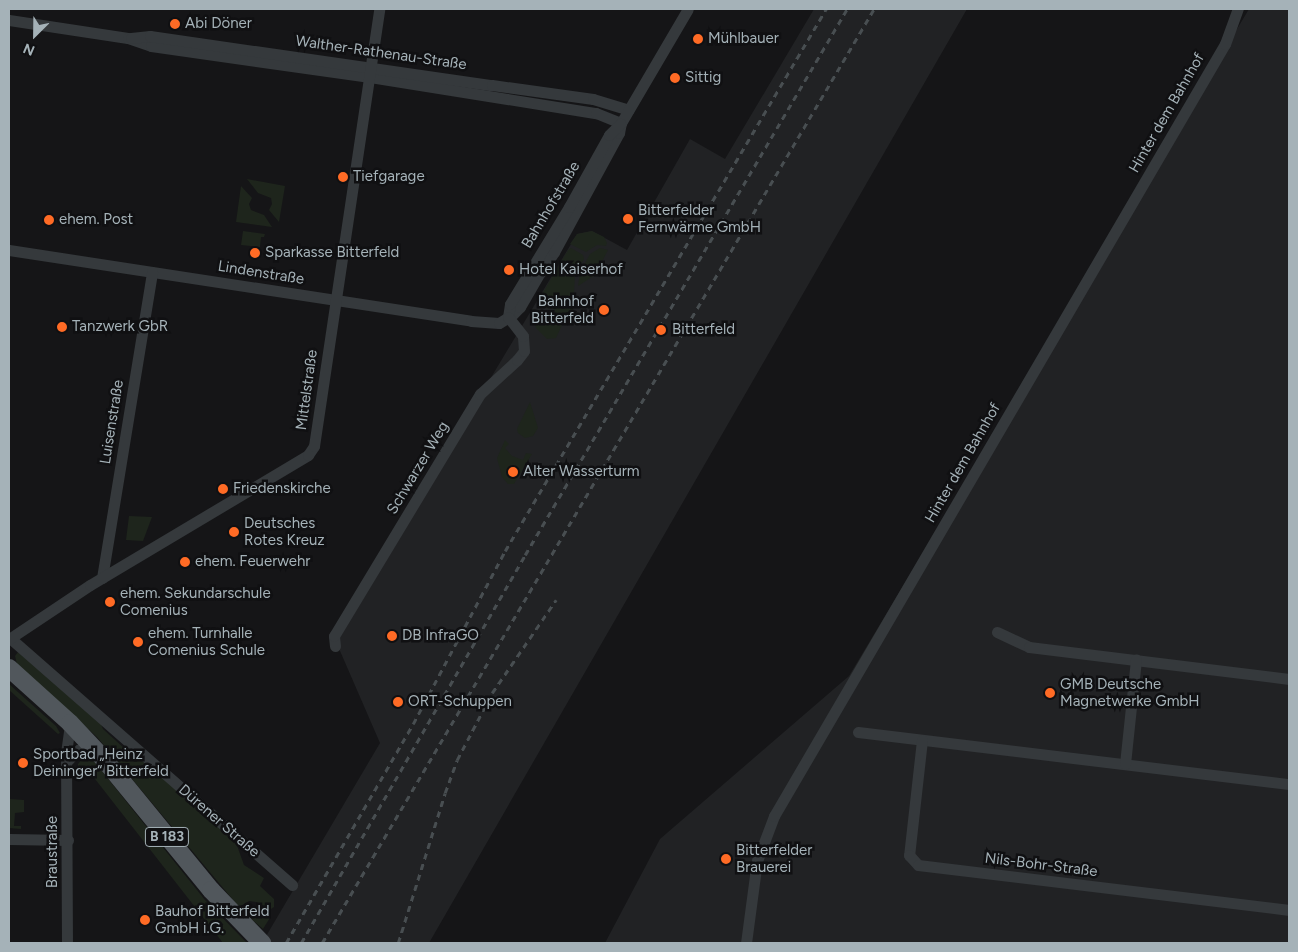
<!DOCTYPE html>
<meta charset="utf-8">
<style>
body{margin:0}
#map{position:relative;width:1298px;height:952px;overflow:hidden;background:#151517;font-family:Figtree,sans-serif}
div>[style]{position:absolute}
.built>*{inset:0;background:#212224}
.green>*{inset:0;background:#1e251c}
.street>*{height:11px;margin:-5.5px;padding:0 5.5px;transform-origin:5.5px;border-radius:5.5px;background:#35393c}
.primary>*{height:18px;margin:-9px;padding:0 9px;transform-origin:9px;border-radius:9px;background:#51575c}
.rail>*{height:2.5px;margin-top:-1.25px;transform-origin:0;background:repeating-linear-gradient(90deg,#484e51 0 6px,transparent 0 11px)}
.dots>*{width:14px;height:14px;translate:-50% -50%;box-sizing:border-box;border:2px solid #101012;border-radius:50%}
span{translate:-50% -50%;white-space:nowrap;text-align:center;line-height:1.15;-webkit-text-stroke:5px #101012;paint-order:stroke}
.shield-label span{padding:1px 4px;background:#101012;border:1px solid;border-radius:4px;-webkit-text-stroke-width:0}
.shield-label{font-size:14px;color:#a5b2b8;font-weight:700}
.poi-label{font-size:15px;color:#a5b2b8}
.left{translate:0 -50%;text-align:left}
.right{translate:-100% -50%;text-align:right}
.street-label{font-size:15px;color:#a5b2b8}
.frame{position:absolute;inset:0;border:10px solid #a5b2b8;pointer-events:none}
.north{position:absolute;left:10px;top:10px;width:50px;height:50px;-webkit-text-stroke:4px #101012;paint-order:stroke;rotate:203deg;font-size:14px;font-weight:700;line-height:20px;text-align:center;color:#a5b2b8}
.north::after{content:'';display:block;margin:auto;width:18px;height:22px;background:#a5b2b8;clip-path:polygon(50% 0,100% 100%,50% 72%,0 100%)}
</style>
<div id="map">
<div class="built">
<div style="clip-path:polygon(814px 9px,967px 9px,429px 943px,262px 943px,380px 743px,337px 644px,338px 633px,577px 234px,592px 231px,627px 250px,690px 139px,725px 159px)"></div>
<div style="clip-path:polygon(1249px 9px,1289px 9px,1289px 943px,605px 943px,660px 839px,849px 676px)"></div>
</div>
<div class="green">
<div style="clip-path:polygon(247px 179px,285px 186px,279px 222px,269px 210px,272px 204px,271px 198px,258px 193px)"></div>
<div style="clip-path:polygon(241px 186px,252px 198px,249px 204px,251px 210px,264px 215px,272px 227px,236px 222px)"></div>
<div style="clip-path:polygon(243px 231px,265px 234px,264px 237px,261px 237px,260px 247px,241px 245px)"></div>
<div style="clip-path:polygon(592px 231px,604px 237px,607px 243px,606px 246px,597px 245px,586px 252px,570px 244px,577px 234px)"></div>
<div style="clip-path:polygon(571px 248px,583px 255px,584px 259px,575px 275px,574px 293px,578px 300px,570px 314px,563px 317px,556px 314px,554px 309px,546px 308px,539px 304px,538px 301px,568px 250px)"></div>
<div style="clip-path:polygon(600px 248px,608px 250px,595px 275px,578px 286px,580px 273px,590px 254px)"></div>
<div style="clip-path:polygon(534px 309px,543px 313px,547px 320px,553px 319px,562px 325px,556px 338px,547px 339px,536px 328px,532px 316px)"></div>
<div style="clip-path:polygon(530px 402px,538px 428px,533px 436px,525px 438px,518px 433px,517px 429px)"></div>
<div style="clip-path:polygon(505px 440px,509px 444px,505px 448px,512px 456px,523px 460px,526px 453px,532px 454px,514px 484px,508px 484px,502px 477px,497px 458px)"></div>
<div style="clip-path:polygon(129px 516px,152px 517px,143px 541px,126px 540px)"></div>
<div style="clip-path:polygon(18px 652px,100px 722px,103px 729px,125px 749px,129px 746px,235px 840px,244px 865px,264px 878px,260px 886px,274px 899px,274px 907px,271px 909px,256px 902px,249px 901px,239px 907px,97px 737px,17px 664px,15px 656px)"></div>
<div style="clip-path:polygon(9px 684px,56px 726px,60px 733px,58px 734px,9px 690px)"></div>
<div style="clip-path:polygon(88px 757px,93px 760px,205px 900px,247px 943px,223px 943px,88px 770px,78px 776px,78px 764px,83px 758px)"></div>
<div style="clip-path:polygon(9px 799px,24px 800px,24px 812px,15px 813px,14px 826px,21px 826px,21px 829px,9px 828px)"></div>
<div style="clip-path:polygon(253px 906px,259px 907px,271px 913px,271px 916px,263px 929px,243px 912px)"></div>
</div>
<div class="street">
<div style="left:9px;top:20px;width:120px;rotate:8.6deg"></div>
<div style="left:128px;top:38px;width:24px;rotate:19deg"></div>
<div style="left:151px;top:46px;width:221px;rotate:8.1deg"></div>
<div style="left:370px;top:77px;width:229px;rotate:9.1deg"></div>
<div style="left:596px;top:113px;width:27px;rotate:22deg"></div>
<div style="left:131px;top:38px;width:19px;rotate:-6deg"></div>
<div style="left:150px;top:36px;width:345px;rotate:8.2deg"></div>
<div style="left:492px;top:85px;width:102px;rotate:7.9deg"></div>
<div style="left:593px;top:99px;width:37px;rotate:17deg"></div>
<div style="left:9px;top:250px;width:467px;rotate:8.7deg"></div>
<div style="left:471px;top:321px;width:28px;rotate:4deg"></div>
<div style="left:499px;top:323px;width:15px;rotate:-32deg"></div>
<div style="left:512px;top:315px;width:11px;rotate:-45deg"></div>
<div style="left:520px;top:307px;width:39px;rotate:-60deg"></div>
<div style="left:540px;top:273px;width:25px;rotate:-56deg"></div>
<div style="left:554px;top:252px;width:136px;rotate:-61.4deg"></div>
<div style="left:619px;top:133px;width:10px;rotate:-79deg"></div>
<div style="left:621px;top:123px;width:132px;rotate:-59.6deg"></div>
<div style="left:508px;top:317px;width:13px;rotate:-81deg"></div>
<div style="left:510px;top:304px;width:114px;rotate:-58.7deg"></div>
<div style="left:569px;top:207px;width:82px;rotate:-60.9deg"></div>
<div style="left:609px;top:135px;width:16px;rotate:-45deg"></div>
<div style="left:102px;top:578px;width:310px;rotate:-80.7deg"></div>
<div style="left:997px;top:632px;width:35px;rotate:25deg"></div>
<div style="left:1029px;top:647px;width:262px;rotate:7deg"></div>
<div style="left:10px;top:638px;width:375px;rotate:41.2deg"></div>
<div style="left:9px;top:639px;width:97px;rotate:-33.7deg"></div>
<div style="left:90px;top:585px;width:254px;rotate:-30.8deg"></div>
<div style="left:308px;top:455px;width:11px;rotate:-56deg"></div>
<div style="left:314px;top:446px;width:442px;rotate:-81.5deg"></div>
<div style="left:335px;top:646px;width:10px;rotate:-96deg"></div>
<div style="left:334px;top:636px;width:283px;rotate:-58.9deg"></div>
<div style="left:480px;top:394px;width:50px;rotate:-42.6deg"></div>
<div style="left:517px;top:360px;width:11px;rotate:-52deg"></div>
<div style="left:524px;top:351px;width:15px;rotate:-94deg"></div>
<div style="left:523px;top:336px;width:24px;rotate:-128deg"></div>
<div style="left:858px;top:732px;width:434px;rotate:6.9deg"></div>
<div style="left:922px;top:740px;width:116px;rotate:96.4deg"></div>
<div style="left:909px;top:855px;width:13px;rotate:48deg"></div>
<div style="left:918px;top:865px;width:374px;rotate:6.9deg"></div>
<div style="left:68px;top:760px;width:14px;rotate:-45deg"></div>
<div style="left:78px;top:750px;width:15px;rotate:-16deg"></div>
<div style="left:1125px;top:764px;width:105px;rotate:-84deg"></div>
<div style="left:9px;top:839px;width:59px;rotate:1deg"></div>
<div style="left:67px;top:943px;width:190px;rotate:-90.3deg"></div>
<div style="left:66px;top:753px;width:30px;rotate:-82deg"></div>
<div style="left:746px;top:943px;width:83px;rotate:-82.4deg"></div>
<div style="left:757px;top:861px;width:48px;rotate:-69.3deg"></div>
<div style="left:774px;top:816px;width:894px;rotate:-59.71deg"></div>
<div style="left:1225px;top:44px;width:37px;rotate:-70deg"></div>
</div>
<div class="primary">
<div style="left:9px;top:668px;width:82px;rotate:42deg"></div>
<div style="left:70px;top:723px;width:48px;rotate:46.7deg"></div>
<div style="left:103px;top:758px;width:171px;rotate:50.7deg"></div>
<div style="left:211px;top:890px;width:74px;rotate:46.1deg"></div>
</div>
<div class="rail">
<div style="left:286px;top:943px;width:253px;rotate:-59.9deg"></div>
<div style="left:413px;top:724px;width:196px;rotate:-62deg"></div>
<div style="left:505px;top:551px;width:630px;rotate:-59.36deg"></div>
<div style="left:301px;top:943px;width:448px;rotate:-60deg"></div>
<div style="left:525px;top:555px;width:634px;rotate:-59.47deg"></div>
<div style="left:322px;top:943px;width:1085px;rotate:-59.42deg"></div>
<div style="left:398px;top:943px;width:157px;rotate:-72.6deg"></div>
<div style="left:445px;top:793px;width:35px;rotate:-70deg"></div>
<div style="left:457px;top:760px;width:76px;rotate:-62.4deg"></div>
<div style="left:492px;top:693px;width:113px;rotate:-55.5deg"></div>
</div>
<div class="dots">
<div style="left:175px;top:24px;background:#ff6b25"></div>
<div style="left:698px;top:39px;background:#ff6b25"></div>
<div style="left:675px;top:78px;background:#ff6b25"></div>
<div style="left:343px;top:177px;background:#ff6b25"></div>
<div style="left:628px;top:219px;background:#ff6b25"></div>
<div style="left:49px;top:220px;background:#ff6b25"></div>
<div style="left:255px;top:253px;background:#ff6b25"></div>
<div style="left:509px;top:270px;background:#ff6b25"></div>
<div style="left:604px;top:310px;background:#ff6b25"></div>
<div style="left:62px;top:327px;background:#ff6b25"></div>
<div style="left:661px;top:330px;background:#ff6b25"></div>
<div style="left:513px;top:472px;background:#ff6b25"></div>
<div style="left:223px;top:489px;background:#ff6b25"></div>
<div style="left:234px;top:532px;background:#ff6b25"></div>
<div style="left:185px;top:562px;background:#ff6b25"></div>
<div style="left:110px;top:602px;background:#ff6b25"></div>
<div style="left:392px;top:636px;background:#ff6b25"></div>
<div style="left:138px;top:642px;background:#ff6b25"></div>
<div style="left:1050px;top:693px;background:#ff6b25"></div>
<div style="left:398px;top:702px;background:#ff6b25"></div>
<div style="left:23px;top:763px;background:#ff6b25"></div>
<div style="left:726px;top:859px;background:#ff6b25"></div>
<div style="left:145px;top:920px;background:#ff6b25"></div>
</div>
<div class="shield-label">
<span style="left:167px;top:837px">B 183</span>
</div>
<div class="poi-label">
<span class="left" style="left:185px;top:24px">Abi Döner</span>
<span class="left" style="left:708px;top:39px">Mühlbauer</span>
<span class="left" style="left:685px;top:78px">Sittig</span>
<span class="left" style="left:353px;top:177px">Tiefgarage</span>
<span class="left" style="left:638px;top:219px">Bitterfelder<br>Fernwärme GmbH</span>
<span class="left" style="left:59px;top:220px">ehem. Post</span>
<span class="left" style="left:265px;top:253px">Sparkasse Bitterfeld</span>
<span class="left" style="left:519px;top:270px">Hotel Kaiserhof</span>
<span class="right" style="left:594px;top:310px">Bahnhof<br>Bitterfeld</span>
<span class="left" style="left:72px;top:327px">Tanzwerk GbR</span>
<span class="left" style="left:672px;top:330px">Bitterfeld</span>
<span class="left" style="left:523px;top:472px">Alter Wasserturm</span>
<span class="left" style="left:233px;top:489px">Friedenskirche</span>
<span class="left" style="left:244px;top:532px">Deutsches<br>Rotes Kreuz</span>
<span class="left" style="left:195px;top:562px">ehem. Feuerwehr</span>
<span class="left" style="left:120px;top:602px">ehem. Sekundarschule<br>Comenius</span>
<span class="left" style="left:148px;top:642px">ehem. Turnhalle<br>Comenius Schule</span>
<span class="left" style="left:402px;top:636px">DB InfraGO</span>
<span class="left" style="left:1060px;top:693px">GMB Deutsche<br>Magnetwerke GmbH</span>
<span class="left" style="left:408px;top:702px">ORT-Schuppen</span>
<span class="left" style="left:33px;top:763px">Sportbad „Heinz<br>Deininger“ Bitterfeld</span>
<span class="left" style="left:736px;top:859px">Bitterfelder<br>Brauerei</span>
<span class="left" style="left:155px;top:920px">Bauhof Bitterfeld<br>GmbH i.G.</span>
</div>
<div class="street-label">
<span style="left:381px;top:53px;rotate:8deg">Walther-Rathenau-Straße</span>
<span style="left:1167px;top:113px;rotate:-60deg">Hinter dem Bahnhof</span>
<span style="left:551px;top:205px;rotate:-59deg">Bahnhofstraße</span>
<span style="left:261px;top:273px;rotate:9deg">Lindenstraße</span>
<span style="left:307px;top:390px;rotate:-82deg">Mittelstraße</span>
<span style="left:112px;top:422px;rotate:-81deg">Luisenstraße</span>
<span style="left:963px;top:463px;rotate:-60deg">Hinter dem Bahnhof</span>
<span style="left:418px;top:468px;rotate:-59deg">Schwarzer Weg</span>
<span style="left:219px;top:821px;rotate:41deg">Dürener Straße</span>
<span style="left:53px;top:852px;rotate:-90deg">Braustraße</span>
<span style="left:1041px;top:865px;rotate:7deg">Nils-Bohr-Straße</span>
</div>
<div class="frame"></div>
<div class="north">N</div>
</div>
